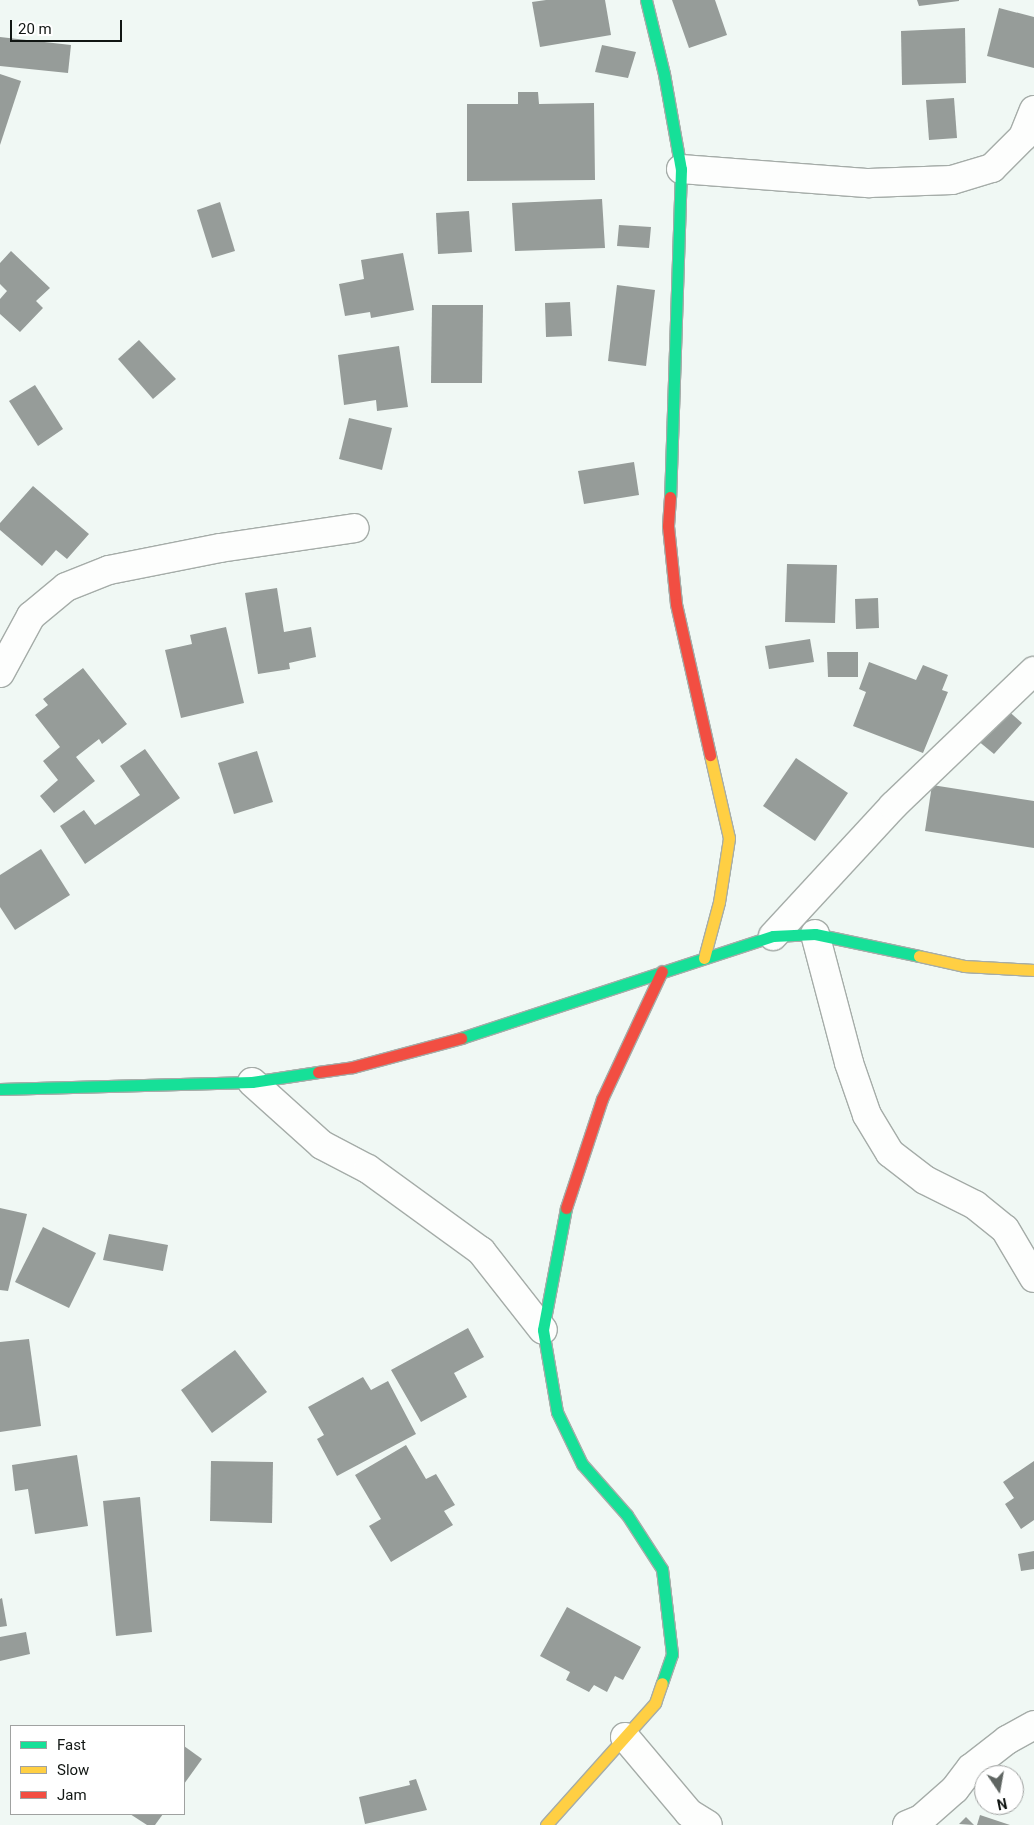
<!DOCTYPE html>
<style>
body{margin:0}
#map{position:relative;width:1034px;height:1825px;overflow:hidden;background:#f0f8f4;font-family:Roboto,sans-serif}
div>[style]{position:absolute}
.building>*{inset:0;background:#969c99}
.roads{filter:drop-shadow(1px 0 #a5aca8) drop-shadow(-1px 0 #a5aca8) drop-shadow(0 1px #a5aca8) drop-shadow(0 -1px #a5aca8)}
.street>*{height:28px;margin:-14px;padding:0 14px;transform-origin:14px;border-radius:14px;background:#fdfefd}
.fast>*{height:11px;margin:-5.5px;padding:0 5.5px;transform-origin:5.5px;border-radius:5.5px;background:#16e098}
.slow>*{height:11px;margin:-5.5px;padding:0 5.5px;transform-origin:5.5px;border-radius:5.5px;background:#ffcf43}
.jam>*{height:11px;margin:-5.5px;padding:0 5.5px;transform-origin:5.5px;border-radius:5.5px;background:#f24e42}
span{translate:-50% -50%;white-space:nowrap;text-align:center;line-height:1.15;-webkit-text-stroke:5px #fff;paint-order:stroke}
.legend{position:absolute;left:10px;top:1725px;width:175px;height:90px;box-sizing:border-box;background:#fff;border:1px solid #a0a2a1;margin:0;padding:6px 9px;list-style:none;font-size:15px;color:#111613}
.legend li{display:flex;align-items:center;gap:10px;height:25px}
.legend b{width:25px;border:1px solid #a0a2a1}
.north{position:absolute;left:974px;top:1765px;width:50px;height:50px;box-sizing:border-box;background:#fff;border:1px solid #a0a2a1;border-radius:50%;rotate:168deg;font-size:14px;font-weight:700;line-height:20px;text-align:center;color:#111613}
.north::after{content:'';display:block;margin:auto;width:18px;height:22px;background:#5f6562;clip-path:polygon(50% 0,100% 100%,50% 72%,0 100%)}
.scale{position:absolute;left:10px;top:20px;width:112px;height:22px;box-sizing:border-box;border:2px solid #111613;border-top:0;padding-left:6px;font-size:15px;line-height:18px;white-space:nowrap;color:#111613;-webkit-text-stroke:4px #fff;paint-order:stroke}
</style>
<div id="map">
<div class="building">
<div style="clip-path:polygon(546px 0,605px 0,611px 35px,540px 47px,532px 2px)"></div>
<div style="clip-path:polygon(672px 0,715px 0,727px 35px,689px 48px)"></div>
<div style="clip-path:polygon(917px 0,959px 0,959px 1px,919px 6px)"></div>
<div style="clip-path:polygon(999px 8px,1034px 17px,1034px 68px,987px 56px)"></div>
<div style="clip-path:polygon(965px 28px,966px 83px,902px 85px,901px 31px)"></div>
<div style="clip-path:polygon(0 37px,71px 45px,68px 73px,0 66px)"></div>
<div style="clip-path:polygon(602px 45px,636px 52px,628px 78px,595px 72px)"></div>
<div style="clip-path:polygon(0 74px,21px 81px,0 145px)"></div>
<div style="clip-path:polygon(518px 92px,538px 92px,539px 104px,594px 103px,595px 180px,467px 181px,467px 104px,518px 104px)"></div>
<div style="clip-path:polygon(954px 98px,957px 138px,929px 140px,926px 100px)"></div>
<div style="clip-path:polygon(602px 199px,605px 248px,515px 251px,512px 203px)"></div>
<div style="clip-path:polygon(220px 202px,235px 251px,212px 258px,197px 210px)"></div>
<div style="clip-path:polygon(469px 211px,472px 252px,438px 254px,436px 213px)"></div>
<div style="clip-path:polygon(619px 225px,651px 227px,649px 248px,617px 246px)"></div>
<div style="clip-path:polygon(11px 251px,50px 288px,36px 301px,43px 308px,20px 332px,0 314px,0 299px,7px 291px,0 284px,0 263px)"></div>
<div style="clip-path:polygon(403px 253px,414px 310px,371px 318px,370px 312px,345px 316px,339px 284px,364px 279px,361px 260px)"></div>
<div style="clip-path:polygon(617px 285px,655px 290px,646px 366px,608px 361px)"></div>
<div style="clip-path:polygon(570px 302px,572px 336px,546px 337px,545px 303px)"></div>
<div style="clip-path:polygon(432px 305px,483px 305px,482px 383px,431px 383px)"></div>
<div style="clip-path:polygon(139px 340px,176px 379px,153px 399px,118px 359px)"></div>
<div style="clip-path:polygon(399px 346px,408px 407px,377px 411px,376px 400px,344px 405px,338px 355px)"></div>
<div style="clip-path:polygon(35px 385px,63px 429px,38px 446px,9px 401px)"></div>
<div style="clip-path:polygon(349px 418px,392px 428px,382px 470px,339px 459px)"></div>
<div style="clip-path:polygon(634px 462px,639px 495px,584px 504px,578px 471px)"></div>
<div style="clip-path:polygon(33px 486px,89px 534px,67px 559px,56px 550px,42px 566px,0 530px,0 523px)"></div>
<div style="clip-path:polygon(787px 564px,837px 565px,835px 623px,785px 622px)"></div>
<div style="clip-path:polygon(277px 588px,284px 632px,311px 627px,316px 657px,289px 663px,290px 669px,258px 674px,245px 593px)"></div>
<div style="clip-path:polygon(878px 598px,879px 628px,856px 629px,855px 599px)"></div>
<div style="clip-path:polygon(226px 627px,244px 703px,181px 718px,165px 650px,192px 644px,190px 635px)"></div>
<div style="clip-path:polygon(810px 639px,814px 662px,769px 669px,765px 646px)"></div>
<div style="clip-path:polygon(827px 652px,858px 652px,858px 677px,828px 677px)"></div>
<div style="clip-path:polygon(869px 662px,916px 680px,923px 665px,948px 675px,942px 690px,948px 692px,923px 753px,853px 726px,866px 692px,859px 689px)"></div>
<div style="clip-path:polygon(83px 668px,127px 724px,102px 744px,99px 739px,76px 757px,95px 781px,54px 813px,40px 796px,58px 780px,43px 761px,60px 747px,35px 715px,48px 705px,43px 699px)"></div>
<div style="clip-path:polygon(1005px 708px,1022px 723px,994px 754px,977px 740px)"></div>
<div style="clip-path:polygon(145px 749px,180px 798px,85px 864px,60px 826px,84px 810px,95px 825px,140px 795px,120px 766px)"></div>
<div style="clip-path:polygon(257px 751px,273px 802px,234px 814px,218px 763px)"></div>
<div style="clip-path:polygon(796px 758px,848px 793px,815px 841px,763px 806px)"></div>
<div style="clip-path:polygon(932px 785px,1034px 801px,1034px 848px,925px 831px)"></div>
<div style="clip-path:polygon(41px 849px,70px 895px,15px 930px,0 907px,0 875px)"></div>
<div style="clip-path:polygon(0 1208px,27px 1214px,8px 1291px,0 1290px)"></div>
<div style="clip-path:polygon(43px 1227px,96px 1253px,69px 1308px,15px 1282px)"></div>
<div style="clip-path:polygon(109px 1234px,168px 1245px,163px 1271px,103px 1260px)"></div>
<div style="clip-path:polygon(468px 1328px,484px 1357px,454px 1373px,467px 1397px,421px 1422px,391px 1370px)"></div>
<div style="clip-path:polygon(29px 1339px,41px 1426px,0 1432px,0 1342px)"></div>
<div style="clip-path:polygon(235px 1350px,267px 1392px,212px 1433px,181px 1390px)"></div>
<div style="clip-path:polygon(363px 1377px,371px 1390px,388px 1381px,416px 1434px,337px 1476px,317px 1439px,324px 1435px,308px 1407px)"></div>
<div style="clip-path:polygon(406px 1445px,426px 1479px,436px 1474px,455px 1505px,444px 1511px,453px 1525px,391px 1562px,369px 1526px,381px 1519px,355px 1475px)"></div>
<div style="clip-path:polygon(77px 1455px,88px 1526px,35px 1534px,28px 1489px,15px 1491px,12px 1465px)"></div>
<div style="clip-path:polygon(211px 1461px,273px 1462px,272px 1523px,210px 1521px)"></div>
<div style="clip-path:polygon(1034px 1461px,1034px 1520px,1021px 1529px,1005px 1504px,1014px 1498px,1003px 1482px)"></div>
<div style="clip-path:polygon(140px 1497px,152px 1632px,116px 1636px,103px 1501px)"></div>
<div style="clip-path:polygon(1034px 1551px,1034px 1569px,1021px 1571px,1018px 1554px)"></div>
<div style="clip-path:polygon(2px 1598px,7px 1626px,0 1627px,0 1599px)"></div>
<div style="clip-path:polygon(567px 1607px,641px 1647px,623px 1680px,615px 1676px,607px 1692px,594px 1685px,589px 1692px,566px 1680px,570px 1672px,540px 1656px)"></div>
<div style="clip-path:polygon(26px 1632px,30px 1654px,0 1661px,0 1637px)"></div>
<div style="clip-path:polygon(184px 1746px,202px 1759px,184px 1784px)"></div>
<div style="clip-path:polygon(416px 1779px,427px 1810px,365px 1824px,359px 1797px,410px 1785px,409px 1781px)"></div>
<div style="clip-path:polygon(130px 1814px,163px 1814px,155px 1825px,147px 1825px)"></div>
<div style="clip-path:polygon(980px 1815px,1010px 1825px,977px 1825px)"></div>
<div style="clip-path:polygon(966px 1817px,974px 1825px,959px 1824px)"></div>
</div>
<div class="roads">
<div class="street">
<div style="left:681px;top:169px;width:189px;rotate:4.3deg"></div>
<div style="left:869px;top:183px;width:83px;rotate:-2.1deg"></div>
<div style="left:952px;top:180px;width:42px;rotate:-16.7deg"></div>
<div style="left:992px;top:168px;width:44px;rotate:-45deg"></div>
<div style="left:1023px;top:137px;width:29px;rotate:-68deg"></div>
<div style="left:0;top:673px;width:65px;rotate:-61.5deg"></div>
<div style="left:31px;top:616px;width:45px;rotate:-39.6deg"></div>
<div style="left:66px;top:587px;width:46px;rotate:-21.6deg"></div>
<div style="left:109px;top:570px;width:113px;rotate:-11.2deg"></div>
<div style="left:220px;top:548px;width:136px;rotate:-8.4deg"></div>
<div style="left:815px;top:934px;width:133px;rotate:75.2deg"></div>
<div style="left:849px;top:1063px;width:55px;rotate:70.9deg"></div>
<div style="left:867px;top:1115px;width:44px;rotate:58.8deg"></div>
<div style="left:890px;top:1153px;width:44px;rotate:37.6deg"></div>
<div style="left:925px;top:1180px;width:56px;rotate:26.6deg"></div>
<div style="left:975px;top:1205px;width:38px;rotate:39deg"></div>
<div style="left:1005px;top:1229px;width:57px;rotate:59.4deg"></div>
<div style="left:773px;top:936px;width:177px;rotate:-47.3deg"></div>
<div style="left:893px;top:806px;width:195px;rotate:-43.8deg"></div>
<div style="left:252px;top:1082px;width:94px;rotate:42deg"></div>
<div style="left:322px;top:1145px;width:52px;rotate:27.6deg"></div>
<div style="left:368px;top:1169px;width:140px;rotate:36deg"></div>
<div style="left:481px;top:1251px;width:100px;rotate:51.9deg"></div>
<div style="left:625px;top:1737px;width:99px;rotate:49.9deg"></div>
<div style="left:689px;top:1813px;width:22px;rotate:32deg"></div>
<div style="left:907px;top:1825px;width:15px;rotate:-23deg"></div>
<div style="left:921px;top:1819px;width:45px;rotate:-41.4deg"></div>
<div style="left:955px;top:1789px;width:26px;rotate:-53deg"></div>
<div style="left:971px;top:1768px;width:46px;rotate:-37.9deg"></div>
<div style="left:1007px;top:1740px;width:31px;rotate:-29deg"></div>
</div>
<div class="fast">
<div style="left:646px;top:0;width:76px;rotate:76.3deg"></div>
<div style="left:664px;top:74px;width:97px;rotate:79.9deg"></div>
<div style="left:681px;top:169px;width:328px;rotate:91.9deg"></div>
<div style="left:461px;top:1038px;width:328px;rotate:-18.1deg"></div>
<div style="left:773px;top:936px;width:42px;rotate:-2.7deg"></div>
<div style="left:815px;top:934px;width:106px;rotate:11.9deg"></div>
<div style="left:0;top:1089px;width:252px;rotate:-1.6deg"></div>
<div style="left:252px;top:1082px;width:67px;rotate:-8.6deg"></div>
<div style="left:566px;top:1208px;width:124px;rotate:100.7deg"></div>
<div style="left:543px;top:1330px;width:83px;rotate:80.3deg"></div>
<div style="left:557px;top:1412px;width:58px;rotate:64.3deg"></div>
<div style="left:582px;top:1464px;width:68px;rotate:48.6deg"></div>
<div style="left:627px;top:1515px;width:64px;rotate:57.1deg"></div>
<div style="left:662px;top:1569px;width:86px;rotate:83.3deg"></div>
<div style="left:672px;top:1654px;width:31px;rotate:109deg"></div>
</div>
<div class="slow">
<div style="left:919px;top:956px;width:46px;rotate:12.5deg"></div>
<div style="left:964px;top:966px;width:70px;rotate:3.3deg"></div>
<div style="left:704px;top:958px;width:58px;rotate:-75deg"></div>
<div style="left:719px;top:902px;width:65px;rotate:-81.1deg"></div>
<div style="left:729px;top:838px;width:85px;rotate:-102.9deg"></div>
<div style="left:546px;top:1825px;width:164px;rotate:-48.2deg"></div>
<div style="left:655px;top:1703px;width:21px;rotate:-71deg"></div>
</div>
<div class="jam">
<div style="left:670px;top:497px;width:29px;rotate:94deg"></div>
<div style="left:668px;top:526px;width:78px;rotate:84.1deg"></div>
<div style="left:676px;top:604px;width:155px;rotate:77.3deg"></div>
<div style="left:318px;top:1072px;width:35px;rotate:-8deg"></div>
<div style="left:353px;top:1067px;width:112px;rotate:-15deg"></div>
<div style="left:566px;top:1208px;width:115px;rotate:-71.7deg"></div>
<div style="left:602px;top:1099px;width:141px;rotate:-64.9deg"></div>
</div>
</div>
<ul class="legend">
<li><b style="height:6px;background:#16e098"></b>Fast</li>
<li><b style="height:6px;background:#ffcf43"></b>Slow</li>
<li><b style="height:6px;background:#f24e42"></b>Jam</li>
</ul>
<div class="north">N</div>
<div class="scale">20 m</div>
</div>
